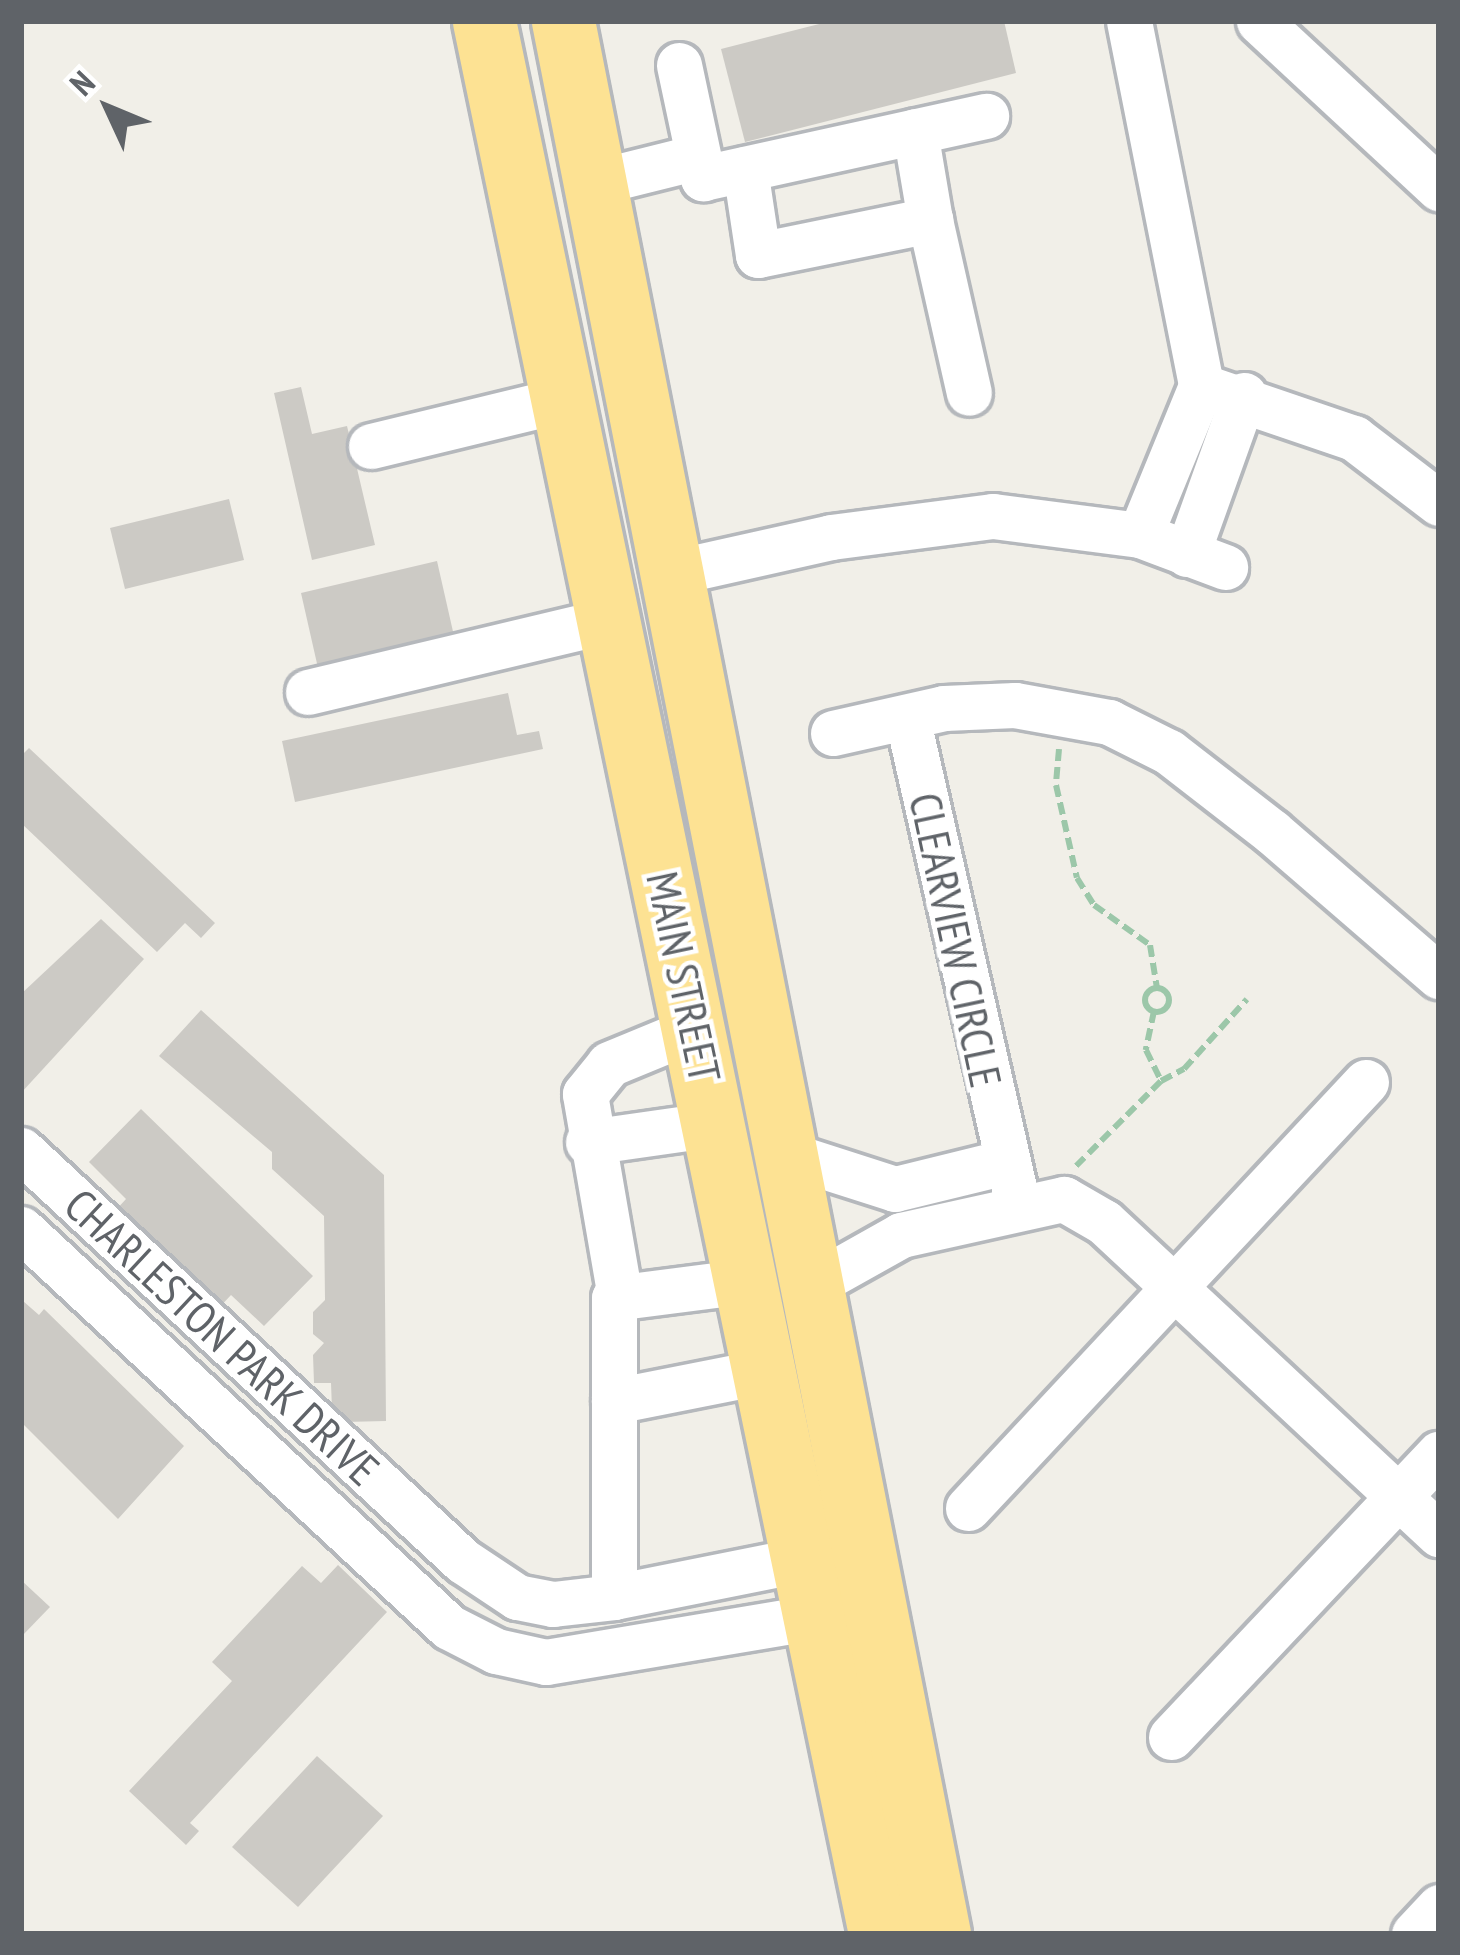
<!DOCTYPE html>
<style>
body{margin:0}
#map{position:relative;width:1460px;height:1955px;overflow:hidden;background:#f1efe8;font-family:"PT Sans Narrow",sans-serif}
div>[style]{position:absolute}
.building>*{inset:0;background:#cccac5}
.path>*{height:6px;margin-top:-3px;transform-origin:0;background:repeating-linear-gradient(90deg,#9cc7a9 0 12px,transparent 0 18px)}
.path>.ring{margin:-3px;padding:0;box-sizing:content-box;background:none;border:6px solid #9cc7a9;border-radius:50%}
.roads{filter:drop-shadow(3px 0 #b5b8bc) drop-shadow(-3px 0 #b5b8bc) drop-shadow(0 3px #b5b8bc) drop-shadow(0 -3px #b5b8bc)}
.minor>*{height:45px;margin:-22.5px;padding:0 22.5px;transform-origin:22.5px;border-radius:22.5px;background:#fff}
.highway>*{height:63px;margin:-31.5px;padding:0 31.5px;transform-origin:31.5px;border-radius:31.5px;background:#fde293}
span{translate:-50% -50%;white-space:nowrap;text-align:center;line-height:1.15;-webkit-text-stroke:9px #fff;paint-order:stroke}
.street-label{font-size:45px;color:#5f6368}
.frame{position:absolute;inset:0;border:24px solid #5f6368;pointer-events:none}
.north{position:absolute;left:48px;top:48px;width:120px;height:120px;-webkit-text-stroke:9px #fff;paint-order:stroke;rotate:314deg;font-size:33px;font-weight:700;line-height:48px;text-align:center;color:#5f6368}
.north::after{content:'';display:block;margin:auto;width:42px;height:54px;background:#5f6368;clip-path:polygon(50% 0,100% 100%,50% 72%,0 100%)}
</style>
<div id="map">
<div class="building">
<div style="clip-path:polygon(831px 21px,1004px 21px,1016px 73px,745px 142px,721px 49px)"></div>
<div style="clip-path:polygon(301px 387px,312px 434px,347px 426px,375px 545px,312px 560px,274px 393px)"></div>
<div style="clip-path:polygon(229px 499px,244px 560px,125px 589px,110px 528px)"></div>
<div style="clip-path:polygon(437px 561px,454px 636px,318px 668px,301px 593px)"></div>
<div style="clip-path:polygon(508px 693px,517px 735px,539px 731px,543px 749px,295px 802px,282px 741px)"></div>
<div style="clip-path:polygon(29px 748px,215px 923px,201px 938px,185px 923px,157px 952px,21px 823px,21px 756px)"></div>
<div style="clip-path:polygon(101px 919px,144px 959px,21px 1093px,21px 994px)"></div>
<div style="clip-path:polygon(201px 1010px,384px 1175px,386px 1421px,344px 1422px,332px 1410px,331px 1383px,314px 1383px,313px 1355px,324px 1343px,313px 1334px,313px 1312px,325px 1300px,324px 1216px,272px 1169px,272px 1152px,159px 1056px)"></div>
<div style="clip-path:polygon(141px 1109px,313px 1276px,264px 1326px,231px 1295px,217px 1310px,115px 1211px,126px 1199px,89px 1162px)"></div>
<div style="clip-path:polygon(23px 1301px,39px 1315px,44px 1309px,184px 1446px,118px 1519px,21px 1422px)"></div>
<div style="clip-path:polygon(338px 1565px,387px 1612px,190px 1823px,199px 1831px,186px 1845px,129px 1791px,232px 1681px,212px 1662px,302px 1566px,321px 1583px)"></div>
<div style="clip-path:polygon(21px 1580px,50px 1607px,21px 1637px)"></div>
<div style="clip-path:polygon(317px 1756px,383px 1816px,298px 1907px,232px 1847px)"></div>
</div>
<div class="path">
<div style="left:1059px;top:749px;width:36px;rotate:95deg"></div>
<div style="left:1056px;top:785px;width:95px;rotate:77.3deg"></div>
<div style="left:1077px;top:878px;width:32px;rotate:58deg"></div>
<div style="left:1094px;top:905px;width:69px;rotate:35.5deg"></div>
<div style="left:1150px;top:945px;width:44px;rotate:80.8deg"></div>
<div class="ring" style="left:1145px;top:988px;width:18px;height:18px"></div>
<div style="left:1154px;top:1011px;width:40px;rotate:102deg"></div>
<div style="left:1146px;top:1050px;width:34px;rotate:64deg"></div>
<div style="left:1076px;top:1166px;width:120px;rotate:-45deg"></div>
<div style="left:1161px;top:1081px;width:26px;rotate:-28deg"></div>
<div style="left:1184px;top:1069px;width:94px;rotate:-48deg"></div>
</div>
<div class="roads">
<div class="minor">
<div style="left:1129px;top:21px;width:372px;rotate:78.8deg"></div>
<div style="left:1201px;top:386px;width:161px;rotate:112.3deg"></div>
<div style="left:1259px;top:21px;width:246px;rotate:42.9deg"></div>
<div style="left:679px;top:65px;width:116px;rotate:78deg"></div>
<div style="left:703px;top:178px;width:290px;rotate:-12.4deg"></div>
<div style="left:745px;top:169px;width:87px;rotate:81.4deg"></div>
<div style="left:758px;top:255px;width:176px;rotate:-11.5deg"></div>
<div style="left:930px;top:220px;width:90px;rotate:-99.6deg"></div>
<div style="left:593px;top:183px;width:107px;rotate:-14deg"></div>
<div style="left:930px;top:220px;width:177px;rotate:77.3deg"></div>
<div style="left:1201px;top:386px;width:162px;rotate:18.8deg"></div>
<div style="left:1354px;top:438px;width:107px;rotate:37.4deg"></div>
<div style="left:371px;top:446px;width:200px;rotate:-13.6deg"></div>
<div style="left:1187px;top:554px;width:169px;rotate:-70.3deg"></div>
<div style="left:666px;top:574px;width:169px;rotate:-12.6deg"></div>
<div style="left:831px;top:537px;width:163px;rotate:-7.4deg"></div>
<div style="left:993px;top:516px;width:148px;rotate:7.4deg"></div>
<div style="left:1140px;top:535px;width:91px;rotate:20.6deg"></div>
<div style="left:308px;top:692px;width:310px;rotate:-13.4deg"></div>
<div style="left:907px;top:717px;width:499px;rotate:77.2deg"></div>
<div style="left:833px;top:733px;width:114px;rotate:-12.7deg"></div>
<div style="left:944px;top:708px;width:71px;rotate:-2.4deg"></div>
<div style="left:1015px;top:705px;width:96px;rotate:10.3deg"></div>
<div style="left:1109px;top:722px;width:67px;rotate:26.6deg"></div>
<div style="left:1169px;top:752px;width:130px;rotate:37.8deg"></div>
<div style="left:1272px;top:832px;width:221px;rotate:40.8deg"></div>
<div style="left:588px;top:1142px;width:127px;rotate:-8.1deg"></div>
<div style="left:21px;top:1150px;width:604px;rotate:42.92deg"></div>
<div style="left:463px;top:1561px;width:65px;rotate:33.7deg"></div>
<div style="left:517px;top:1597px;width:37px;rotate:11deg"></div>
<div style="left:553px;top:1604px;width:61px;rotate:-6.5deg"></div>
<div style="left:614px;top:1597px;width:194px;rotate:-11.3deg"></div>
<div style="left:789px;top:1155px;width:111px;rotate:17.8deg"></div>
<div style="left:895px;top:1189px;width:113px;rotate:-13.8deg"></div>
<div style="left:21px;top:1229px;width:584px;rotate:42.92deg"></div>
<div style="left:449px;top:1627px;width:53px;rotate:27.1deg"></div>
<div style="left:496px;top:1651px;width:51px;rotate:12.4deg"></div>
<div style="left:546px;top:1662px;width:274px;rotate:-9.5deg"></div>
<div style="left:812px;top:1285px;width:102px;rotate:-29.3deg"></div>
<div style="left:901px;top:1235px;width:167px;rotate:-12.5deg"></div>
<div style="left:1064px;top:1199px;width:46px;rotate:29.9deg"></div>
<div style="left:1104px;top:1222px;width:458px;rotate:43deg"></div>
<div style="left:620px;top:1297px;width:206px;rotate:-99.8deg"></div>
<div style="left:585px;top:1094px;width:38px;rotate:-51deg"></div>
<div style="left:609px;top:1064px;width:92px;rotate:-22.4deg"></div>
<div style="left:614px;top:1401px;width:154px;rotate:-11.2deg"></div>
<div style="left:968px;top:1508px;width:583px;rotate:-46.95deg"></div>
<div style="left:614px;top:1597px;width:299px;rotate:-90deg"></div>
<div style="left:614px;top:1298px;width:134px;rotate:-7.3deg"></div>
<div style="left:1171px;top:1737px;width:390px;rotate:-46.6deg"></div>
<div style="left:1414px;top:1934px;width:37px;rotate:-47deg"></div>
</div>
<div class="highway">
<div style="left:484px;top:21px;width:1954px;rotate:78.3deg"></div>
<div style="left:563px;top:21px;width:1950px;rotate:78.88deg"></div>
</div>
</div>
<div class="street-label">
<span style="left:956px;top:940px;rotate:78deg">CLEARVIEW CIRCLE</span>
<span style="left:684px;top:977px;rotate:78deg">MAIN STREET</span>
<span style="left:222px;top:1337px;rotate:43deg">CHARLESTON PARK DRIVE</span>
</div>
<div class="frame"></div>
<div class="north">N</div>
</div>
